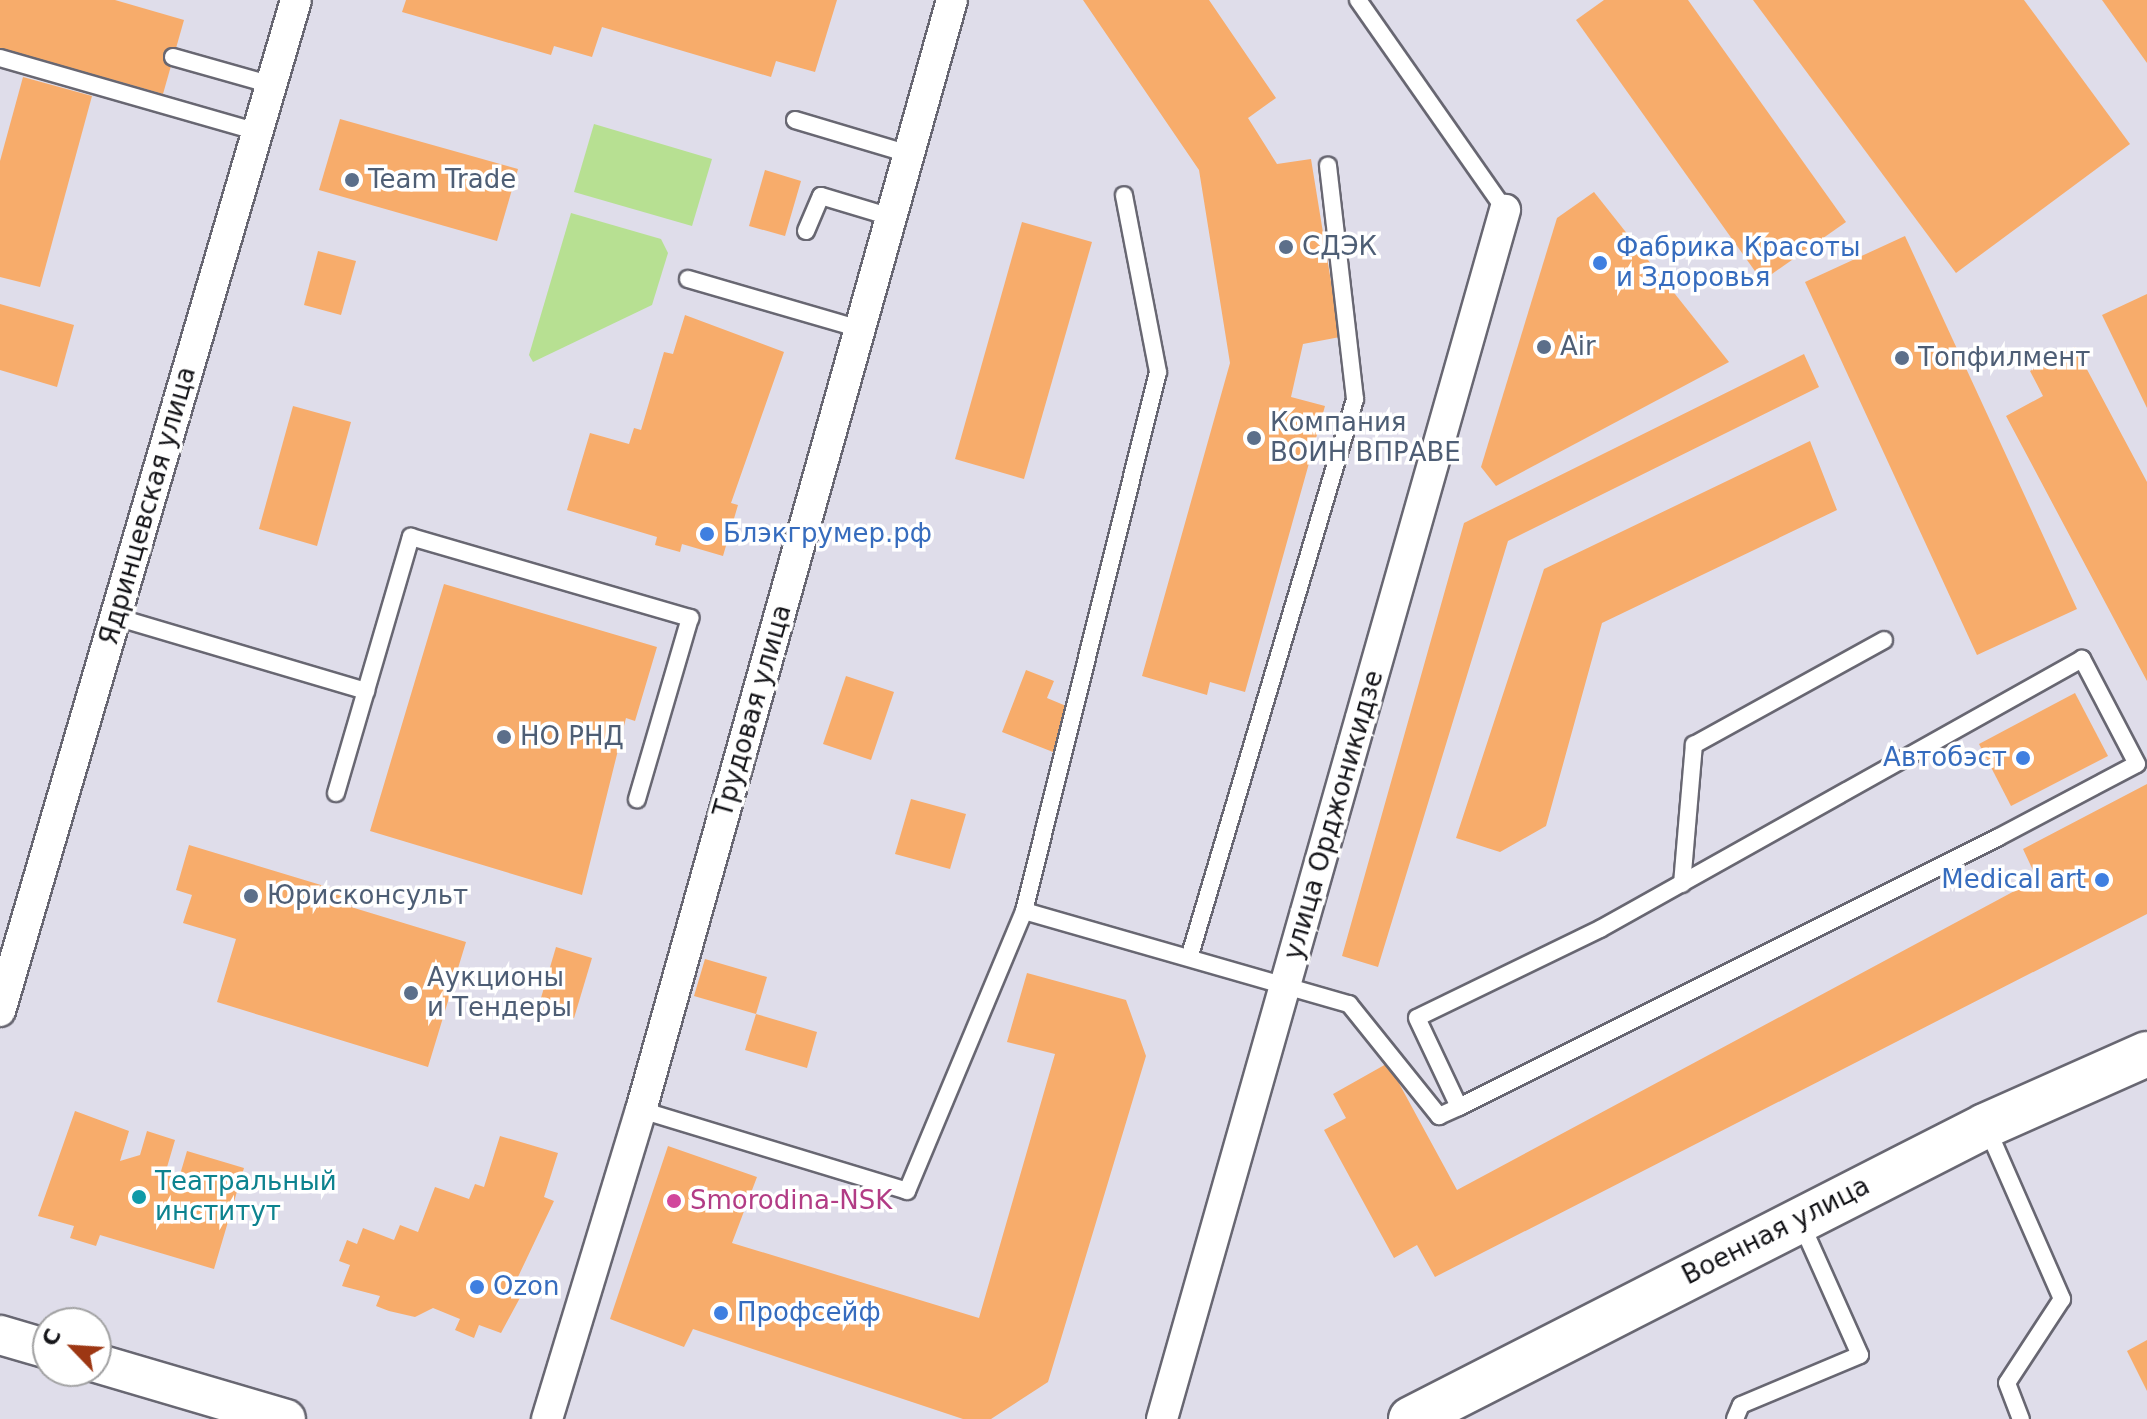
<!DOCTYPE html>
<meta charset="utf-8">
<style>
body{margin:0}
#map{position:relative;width:2147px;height:1419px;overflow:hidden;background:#dfddea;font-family:"DejaVu Sans",sans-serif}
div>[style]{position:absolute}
.green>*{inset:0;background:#b7e092}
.building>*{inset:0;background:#f7ac6b}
.roads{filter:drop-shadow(2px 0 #686772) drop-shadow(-2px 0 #686772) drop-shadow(0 2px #686772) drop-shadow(0 -2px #686772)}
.service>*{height:16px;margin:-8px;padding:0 8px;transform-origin:8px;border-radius:8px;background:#fff}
.minor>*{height:30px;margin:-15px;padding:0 15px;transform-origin:15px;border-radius:15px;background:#fff}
.tertiary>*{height:38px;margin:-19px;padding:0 19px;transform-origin:19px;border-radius:19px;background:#fff}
.secondary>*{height:44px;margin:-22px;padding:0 22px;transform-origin:22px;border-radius:22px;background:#fff}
.dots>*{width:22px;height:22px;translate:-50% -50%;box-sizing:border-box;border:4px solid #fff;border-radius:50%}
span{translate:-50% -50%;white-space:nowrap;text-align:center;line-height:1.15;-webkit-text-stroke:7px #fff;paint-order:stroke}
.service-label{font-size:26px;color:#4e5e75}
.left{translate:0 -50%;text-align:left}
.shop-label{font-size:26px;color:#366cbe}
.right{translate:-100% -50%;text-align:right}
.street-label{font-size:26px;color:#16161a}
.culture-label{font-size:26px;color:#0d838f}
.hotel-label{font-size:26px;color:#b23c85}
.north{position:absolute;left:32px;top:1307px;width:80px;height:80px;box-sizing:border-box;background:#fff;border:2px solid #a2a2a3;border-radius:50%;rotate:295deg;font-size:22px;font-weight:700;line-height:32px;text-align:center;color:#16161a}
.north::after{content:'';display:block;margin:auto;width:28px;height:36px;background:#9d3713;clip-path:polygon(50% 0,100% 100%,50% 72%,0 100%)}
</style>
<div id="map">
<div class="green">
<div style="clip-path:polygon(594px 124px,712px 159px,692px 226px,574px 192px)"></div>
<div style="clip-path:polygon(571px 213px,661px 239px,668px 253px,652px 305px,533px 362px,529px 355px)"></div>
</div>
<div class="building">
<div style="clip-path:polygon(0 0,115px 0,184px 20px,163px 94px,0 48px)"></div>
<div style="clip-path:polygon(406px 0,837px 0,815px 72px,776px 61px,771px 77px,602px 27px,592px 57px,554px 46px,551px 55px,402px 12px)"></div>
<div style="clip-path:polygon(1083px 0,1209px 0,1276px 98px,1248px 118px,1277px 164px,1311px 159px,1340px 337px,1303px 344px,1291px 397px,1325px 406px,1245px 692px,1210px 682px,1207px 695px,1142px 676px,1230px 363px,1199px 170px)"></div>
<div style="clip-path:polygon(1604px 0,1688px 0,1846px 222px,1762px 281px,1576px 20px)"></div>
<div style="clip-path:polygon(1753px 0,2024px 0,2130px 144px,1956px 273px)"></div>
<div style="clip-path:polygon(2102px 0,2147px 0,2147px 63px)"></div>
<div style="clip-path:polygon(23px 77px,92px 96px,40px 287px,0 277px,0 161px)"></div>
<div style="clip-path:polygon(340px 119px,518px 169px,497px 241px,319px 190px)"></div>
<div style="clip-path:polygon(765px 170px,801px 181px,785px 236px,749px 226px)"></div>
<div style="clip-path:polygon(1594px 192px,1729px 362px,1496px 486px,1481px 467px,1557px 218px)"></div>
<div style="clip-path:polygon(1022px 222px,1092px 242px,1024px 479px,955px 459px)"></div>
<div style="clip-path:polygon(1905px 236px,2077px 609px,1977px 655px,1805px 282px)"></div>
<div style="clip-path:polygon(318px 251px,356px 261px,341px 315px,304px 305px)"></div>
<div style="clip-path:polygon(2147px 294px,2147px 408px,2102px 315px)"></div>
<div style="clip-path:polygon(0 304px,74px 325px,57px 387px,0 370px)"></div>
<div style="clip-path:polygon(685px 315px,784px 352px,731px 503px,738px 505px,723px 556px,682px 544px,680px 552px,655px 545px,657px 537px,567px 510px,590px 433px,629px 444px,634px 428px,641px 430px,664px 352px,673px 354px)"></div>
<div style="clip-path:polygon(2075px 347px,2147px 482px,2147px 681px,2006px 416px,2043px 396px,2030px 371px)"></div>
<div style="clip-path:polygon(1804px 354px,1819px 387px,1508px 541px,1378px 967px,1342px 956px,1464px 523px)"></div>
<div style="clip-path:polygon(293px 406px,351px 422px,317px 546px,259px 529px)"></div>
<div style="clip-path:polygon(1810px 441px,1837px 510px,1602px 623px,1546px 826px,1500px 852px,1456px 838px,1544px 569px)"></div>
<div style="clip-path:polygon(444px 584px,657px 647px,635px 721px,626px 718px,582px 895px,370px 831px)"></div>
<div style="clip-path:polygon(1026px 670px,1054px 681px,1047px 698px,1071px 708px,1053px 752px,1002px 732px)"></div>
<div style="clip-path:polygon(846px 676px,894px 692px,871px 760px,823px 744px)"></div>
<div style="clip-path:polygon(2075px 693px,2108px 756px,2011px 806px,1979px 744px)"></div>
<div style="clip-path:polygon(2147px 784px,2147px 914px,1435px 1277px,1417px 1245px,1394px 1258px,1324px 1130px,1346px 1118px,1333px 1094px,1388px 1063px,1457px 1190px,2037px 879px,2023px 849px)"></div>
<div style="clip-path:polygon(911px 799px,966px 814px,950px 869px,895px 854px)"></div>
<div style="clip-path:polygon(189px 845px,354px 895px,351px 907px,466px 942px,428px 1067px,217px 1002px,236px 939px,183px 923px,192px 895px,176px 890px)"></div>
<div style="clip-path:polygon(556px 947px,592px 958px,574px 1018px,538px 1008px)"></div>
<div style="clip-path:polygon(705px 959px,767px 977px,756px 1014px,694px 996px)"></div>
<div style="clip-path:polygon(1027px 973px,1126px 1000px,1146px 1056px,1048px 1382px,991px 1419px,963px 1419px,693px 1329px,684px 1347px,610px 1319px,668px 1146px,757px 1177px,732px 1243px,979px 1318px,1055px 1054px,1007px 1042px)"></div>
<div style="clip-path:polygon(756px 1014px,817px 1032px,807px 1068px,745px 1050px)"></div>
<div style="clip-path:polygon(75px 1111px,129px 1131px,120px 1161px,140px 1155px,147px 1131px,175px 1140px,165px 1174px,179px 1178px,187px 1151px,244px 1168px,214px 1269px,100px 1235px,96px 1246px,70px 1238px,74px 1226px,38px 1216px)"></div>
<div style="clip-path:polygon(500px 1136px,558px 1153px,544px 1197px,554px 1201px,517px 1279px,528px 1283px,501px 1333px,479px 1325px,474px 1338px,455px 1330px,460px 1319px,433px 1308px,415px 1317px,389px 1311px,376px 1306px,380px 1296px,342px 1286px,350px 1265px,339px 1261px,347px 1240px,357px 1244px,363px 1228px,394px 1240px,400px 1225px,418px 1232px,435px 1187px,469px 1199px,475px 1184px,484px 1187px)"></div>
<div style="clip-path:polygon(2147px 1340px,2147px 1391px,2127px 1351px)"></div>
</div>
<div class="roads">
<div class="service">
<div style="left:1358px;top:0;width:256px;rotate:55deg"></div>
<div style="left:173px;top:57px;width:103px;rotate:15.8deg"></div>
<div style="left:0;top:58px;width:268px;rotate:16deg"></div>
<div style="left:795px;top:120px;width:119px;rotate:16.6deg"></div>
<div style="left:806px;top:231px;width:38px;rotate:-67deg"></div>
<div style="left:821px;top:196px;width:73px;rotate:16.7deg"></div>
<div style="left:688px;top:279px;width:179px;rotate:16.2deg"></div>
<div style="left:116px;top:617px;width:261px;rotate:16.5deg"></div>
<div style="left:336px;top:793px;width:267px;rotate:-73.7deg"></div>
<div style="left:411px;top:537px;width:291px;rotate:16.2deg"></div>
<div style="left:690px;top:618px;width:189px;rotate:106.3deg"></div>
<div style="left:1682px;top:884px;width:140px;rotate:-85.1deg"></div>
<div style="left:1694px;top:745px;width:217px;rotate:-28.9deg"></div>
<div style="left:1024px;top:911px;width:555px;rotate:-76.04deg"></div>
<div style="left:1158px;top:372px;width:180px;rotate:-100.9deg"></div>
<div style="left:1190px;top:955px;width:580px;rotate:-73.47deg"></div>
<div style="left:1355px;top:399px;width:235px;rotate:-96.6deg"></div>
<div style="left:641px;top:1110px;width:278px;rotate:16.9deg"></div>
<div style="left:907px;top:1191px;width:303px;rotate:-67.3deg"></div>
<div style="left:1024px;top:911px;width:338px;rotate:16deg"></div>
<div style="left:1349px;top:1004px;width:144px;rotate:51.2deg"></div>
<div style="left:1439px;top:1116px;width:22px;rotate:-24deg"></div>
<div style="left:1459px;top:1107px;width:602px;rotate:-26.57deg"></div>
<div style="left:1997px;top:838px;width:158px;rotate:-27.9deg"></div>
<div style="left:2137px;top:764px;width:119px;rotate:-117.6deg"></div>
<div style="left:2082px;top:659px;width:552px;rotate:150.74deg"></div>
<div style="left:1600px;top:929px;width:203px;rotate:154.1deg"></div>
<div style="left:1417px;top:1018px;width:98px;rotate:64.7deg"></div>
<div style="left:1987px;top:1128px;width:187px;rotate:66.3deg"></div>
<div style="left:2062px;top:1299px;width:100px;rotate:123.2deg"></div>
<div style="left:2007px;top:1383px;width:39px;rotate:69deg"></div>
<div style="left:1735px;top:1419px;width:15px;rotate:-67deg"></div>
<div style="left:1741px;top:1405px;width:129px;rotate:-22.8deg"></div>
<div style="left:1860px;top:1355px;width:147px;rotate:-114.1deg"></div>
</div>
<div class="minor">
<div style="left:0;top:1011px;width:1053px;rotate:-73.68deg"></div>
<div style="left:547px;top:1419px;width:323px;rotate:-73.1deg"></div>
<div style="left:641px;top:1110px;width:1153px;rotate:-74.35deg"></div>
<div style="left:1162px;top:1419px;width:1257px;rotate:-74.16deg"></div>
</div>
<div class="tertiary">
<div style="left:0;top:1335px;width:50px;rotate:16.3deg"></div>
<div style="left:96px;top:1363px;width:198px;rotate:16.4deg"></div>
</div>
<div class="secondary">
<div style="left:1411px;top:1419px;width:644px;rotate:-27.04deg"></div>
<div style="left:1985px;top:1126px;width:177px;rotate:-24deg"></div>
</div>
</div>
<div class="dots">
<div style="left:352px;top:180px;background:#5c6f8a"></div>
<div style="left:1286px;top:247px;background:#5c6f8a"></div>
<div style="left:1600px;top:263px;background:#3f7fe0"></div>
<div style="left:1544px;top:347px;background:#5c6f8a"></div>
<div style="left:1902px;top:358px;background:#5c6f8a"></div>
<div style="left:1254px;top:438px;background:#5c6f8a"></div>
<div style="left:707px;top:534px;background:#3f7fe0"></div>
<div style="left:504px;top:737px;background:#5c6f8a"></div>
<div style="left:2023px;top:758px;background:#3f7fe0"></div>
<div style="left:2102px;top:880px;background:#3f7fe0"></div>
<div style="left:251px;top:896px;background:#5c6f8a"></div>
<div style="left:411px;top:993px;background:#5c6f8a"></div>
<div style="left:139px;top:1197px;background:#0f9aa8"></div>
<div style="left:674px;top:1201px;background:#d1479c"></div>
<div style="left:477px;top:1287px;background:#3f7fe0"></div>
<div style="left:721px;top:1313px;background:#3f7fe0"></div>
</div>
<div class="service-label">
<span class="left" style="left:368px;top:180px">Team Trade</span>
<span class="left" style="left:1302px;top:247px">СДЭК</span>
<span class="left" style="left:1560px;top:347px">Air</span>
<span class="left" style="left:1918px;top:358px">Топфилмент</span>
<span class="left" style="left:1270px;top:438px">Компания<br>ВОИН ВПРАВЕ</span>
<span class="left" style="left:520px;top:737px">НО РНД</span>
<span class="left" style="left:267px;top:896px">Юрисконсульт</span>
<span class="left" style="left:427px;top:993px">Аукционы<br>и Тендеры</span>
</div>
<div class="shop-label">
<span class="left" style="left:1616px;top:263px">Фабрика Красоты<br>и Здоровья</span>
<span class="left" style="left:723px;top:534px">Блэкгрумер.рф</span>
<span class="right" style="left:2007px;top:758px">Автобэст</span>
<span class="right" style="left:2086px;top:880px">Medical art</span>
<span class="left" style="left:493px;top:1287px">Ozon</span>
<span class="left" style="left:737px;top:1313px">Профсейф</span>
</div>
<div class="street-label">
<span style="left:148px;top:506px;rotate:-74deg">Ядринцевская улица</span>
<span style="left:753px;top:711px;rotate:-74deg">Трудовая улица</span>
<span style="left:1334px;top:815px;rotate:-74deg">улица Орджоникидзе</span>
<span style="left:1776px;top:1231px;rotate:-27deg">Военная улица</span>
</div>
<div class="culture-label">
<span class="left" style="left:155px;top:1197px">Театральный<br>институт</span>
</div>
<div class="hotel-label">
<span class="left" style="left:690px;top:1201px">Smorodina-NSK</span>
</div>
<div class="north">С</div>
</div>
